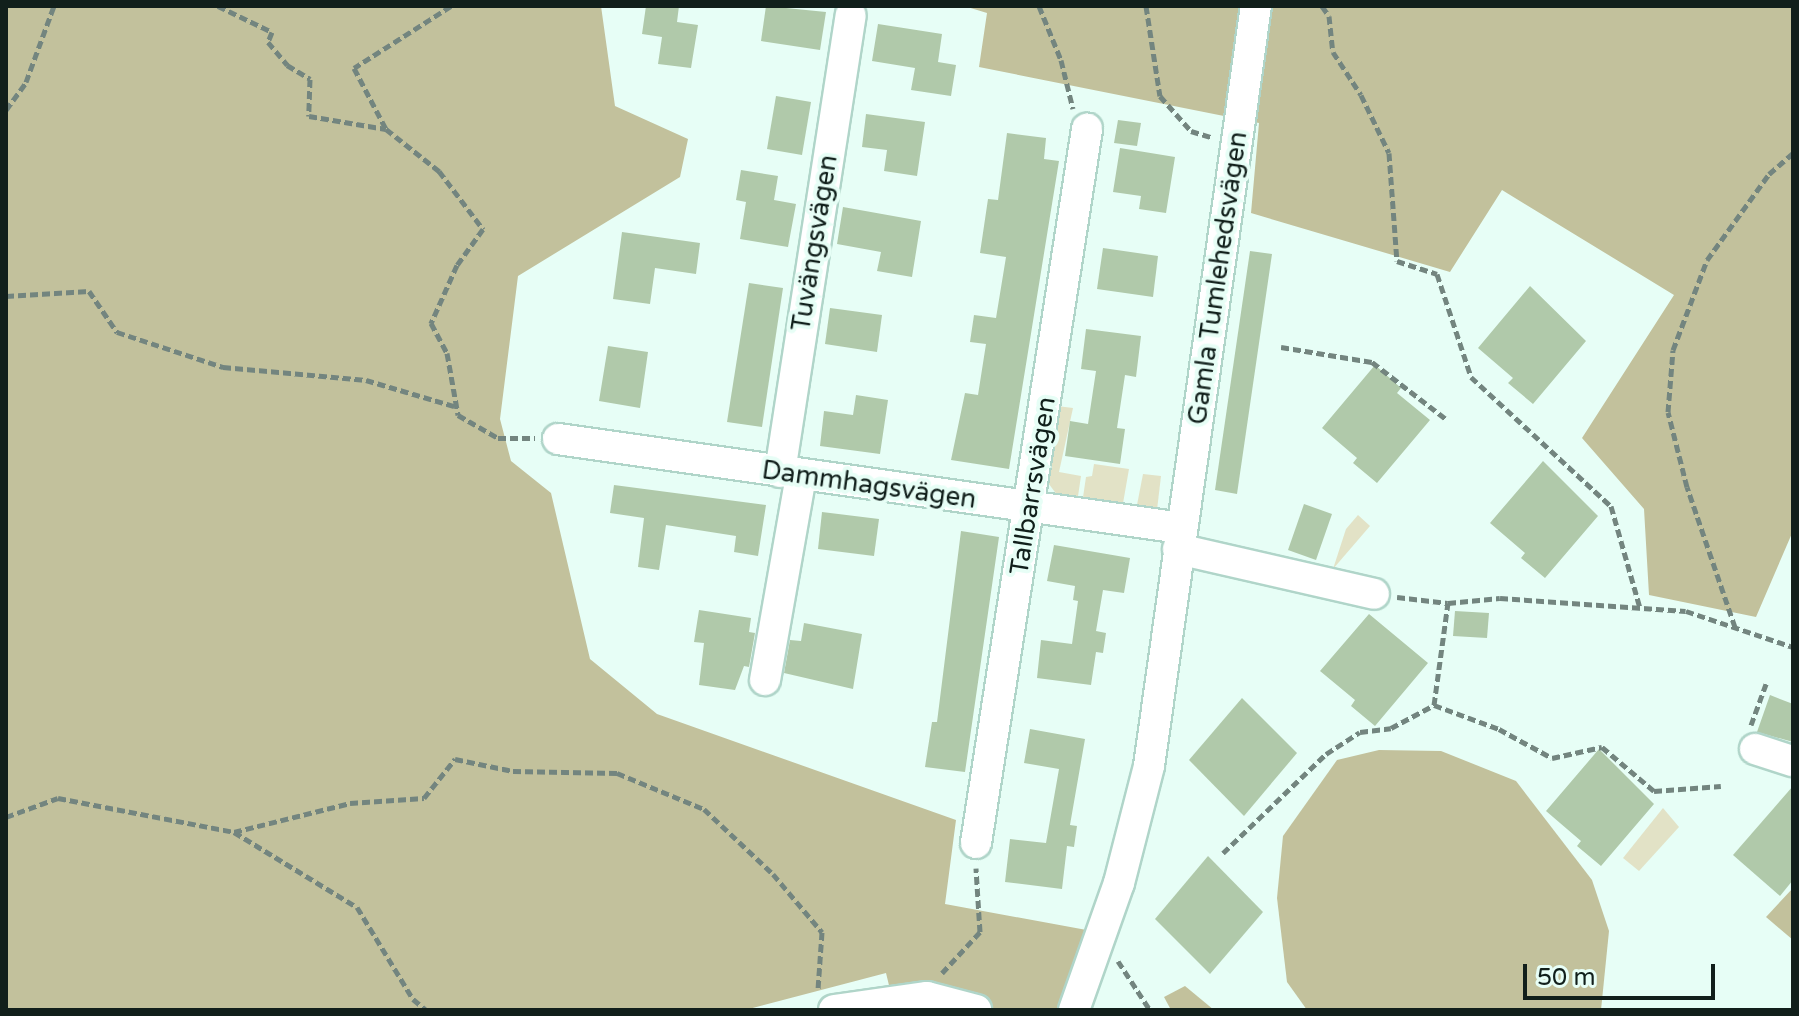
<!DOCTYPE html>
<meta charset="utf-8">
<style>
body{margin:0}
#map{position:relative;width:1799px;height:1016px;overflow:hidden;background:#e7fef6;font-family:"Varela Round",sans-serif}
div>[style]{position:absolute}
.green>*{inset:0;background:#e2e2c6}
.forest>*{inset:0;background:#c2c19c}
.building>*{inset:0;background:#b0c9aa}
.path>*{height:5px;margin-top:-2.5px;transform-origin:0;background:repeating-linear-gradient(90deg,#73857f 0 8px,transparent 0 12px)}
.roads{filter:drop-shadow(2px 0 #b0d5c9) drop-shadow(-2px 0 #b0d5c9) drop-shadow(0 2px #b0d5c9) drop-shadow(0 -2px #b0d5c9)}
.minor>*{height:30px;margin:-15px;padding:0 15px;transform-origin:15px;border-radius:15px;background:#fff}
span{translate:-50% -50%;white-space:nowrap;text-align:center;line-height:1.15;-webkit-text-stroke:8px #e7fef6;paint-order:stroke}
.street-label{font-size:26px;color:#111f1b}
.frame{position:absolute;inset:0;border:8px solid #111f1b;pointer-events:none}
.scale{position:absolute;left:1523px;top:964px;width:192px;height:36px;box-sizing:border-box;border:4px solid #111f1b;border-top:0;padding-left:10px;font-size:24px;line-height:28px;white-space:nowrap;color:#111f1b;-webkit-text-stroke:6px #e7fef6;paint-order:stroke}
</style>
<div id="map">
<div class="green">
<div style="clip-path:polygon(1057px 406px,1073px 408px,1059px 472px,1081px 476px,1077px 503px,1060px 499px,1046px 480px)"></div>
<div style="clip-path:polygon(1094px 464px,1129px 469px,1122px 509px,1082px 504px,1086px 477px,1092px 476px)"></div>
<div style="clip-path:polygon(1143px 474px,1161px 476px,1157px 510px,1137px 505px)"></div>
<div style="clip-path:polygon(1358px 515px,1370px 526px,1333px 569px,1346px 529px)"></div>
<div style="clip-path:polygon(1663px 808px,1679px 827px,1639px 871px,1623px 858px)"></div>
</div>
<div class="forest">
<div style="clip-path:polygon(6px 6px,601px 6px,615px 106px,688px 139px,680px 177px,518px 276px,500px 419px,511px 461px,551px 493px,590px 659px,657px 714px,956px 820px,945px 904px,1092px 931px,1061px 1010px,895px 1010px,886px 973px,745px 1010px,6px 1010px)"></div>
<div style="clip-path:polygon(964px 6px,1793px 6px,1793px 531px,1756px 617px,1649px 595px,1644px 509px,1582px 438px,1674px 295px,1502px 190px,1450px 272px,1251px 213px,1259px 123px,979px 67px,987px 13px)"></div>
<div style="clip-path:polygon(1379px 750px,1441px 751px,1516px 781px,1592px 880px,1609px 931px,1601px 1010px,1307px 1010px,1287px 982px,1277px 898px,1283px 836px,1337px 760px)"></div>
<div style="clip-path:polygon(1793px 888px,1793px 940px,1766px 917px)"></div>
<div style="clip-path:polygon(1185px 986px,1214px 1010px,1171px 1010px,1164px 997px)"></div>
</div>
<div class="building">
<div style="clip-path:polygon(646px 6px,679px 6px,677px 22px,698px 25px,691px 68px,658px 64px,662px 37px,642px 34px)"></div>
<div style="clip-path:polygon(766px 6px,826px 12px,820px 50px,761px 41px)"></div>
<div style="clip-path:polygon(878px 24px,942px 34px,938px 62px,956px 65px,951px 96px,911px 90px,915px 68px,872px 61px)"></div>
<div style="clip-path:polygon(776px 96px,811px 102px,802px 155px,767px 149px)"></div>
<div style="clip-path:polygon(866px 114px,925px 122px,917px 176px,884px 171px,887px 150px,862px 147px)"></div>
<div style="clip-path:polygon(1118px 120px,1141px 123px,1137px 146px,1114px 143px)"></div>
<div style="clip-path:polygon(1007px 133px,1046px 138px,1044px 159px,1059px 161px,1009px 469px,951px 460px,965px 393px,978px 395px,986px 344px,970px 342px,974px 315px,996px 318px,1006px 257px,980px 253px,988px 199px,998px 200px)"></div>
<div style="clip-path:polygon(1120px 148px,1175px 157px,1166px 213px,1139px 209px,1141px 196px,1113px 192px)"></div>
<div style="clip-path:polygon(741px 170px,778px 176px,774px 200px,796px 204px,788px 247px,740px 239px,746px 202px,736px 200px)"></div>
<div style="clip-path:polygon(843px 207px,921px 221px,912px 277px,877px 271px,881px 252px,837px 244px)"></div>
<div style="clip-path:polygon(622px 232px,700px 243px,696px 274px,655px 268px,650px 304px,613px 299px)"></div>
<div style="clip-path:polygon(1103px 248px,1158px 256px,1153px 297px,1097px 289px)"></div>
<div style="clip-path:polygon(1250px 251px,1272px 254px,1237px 494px,1215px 490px)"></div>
<div style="clip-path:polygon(749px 283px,783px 288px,762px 427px,727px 422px)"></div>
<div style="clip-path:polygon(1530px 286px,1586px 341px,1533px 404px,1508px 383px,1513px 378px,1478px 348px)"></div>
<div style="clip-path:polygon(830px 308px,882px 315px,877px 352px,825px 344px)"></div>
<div style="clip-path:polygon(1086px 329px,1141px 336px,1136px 377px,1125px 375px,1117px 428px,1125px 429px,1120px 464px,1065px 456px,1070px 421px,1088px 424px,1096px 371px,1081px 369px)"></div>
<div style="clip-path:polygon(608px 346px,648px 352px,640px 408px,599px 401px)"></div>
<div style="clip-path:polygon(1375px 365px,1401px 388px,1397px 393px,1430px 420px,1377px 483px,1353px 463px,1357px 458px,1322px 428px)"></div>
<div style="clip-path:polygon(856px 395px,888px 400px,880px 454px,820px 446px,824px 411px,853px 415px)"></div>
<div style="clip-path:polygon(1543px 461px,1598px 516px,1545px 578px,1521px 558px,1525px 553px,1490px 523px)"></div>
<div style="clip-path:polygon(614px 485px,766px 505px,758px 556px,734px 552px,736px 536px,666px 525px,659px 570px,638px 567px,644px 518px,610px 513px)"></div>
<div style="clip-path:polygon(1304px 504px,1332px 514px,1316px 560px,1288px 550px)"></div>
<div style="clip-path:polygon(822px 512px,879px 519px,874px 556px,818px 549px)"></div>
<div style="clip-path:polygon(961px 531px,999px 537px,965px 772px,925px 767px,932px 722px,937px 722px)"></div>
<div style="clip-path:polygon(1054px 545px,1130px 558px,1124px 593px,1103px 590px,1096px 631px,1106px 633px,1103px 653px,1096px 652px,1091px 685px,1037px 678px,1041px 640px,1072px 644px,1078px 601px,1073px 600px,1075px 586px,1047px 581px)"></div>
<div style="clip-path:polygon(699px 610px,751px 618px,749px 632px,755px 633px,749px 667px,744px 666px,735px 690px,699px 685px,704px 643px,694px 642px)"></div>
<div style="clip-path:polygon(1455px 611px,1489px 613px,1487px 638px,1453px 636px)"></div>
<div style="clip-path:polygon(1369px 614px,1428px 663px,1375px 726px,1351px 706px,1355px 700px,1320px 671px)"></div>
<div style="clip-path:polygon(804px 623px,862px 634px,853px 689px,784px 673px,790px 640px,801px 641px)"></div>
<div style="clip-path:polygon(1770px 695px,1793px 704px,1793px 742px,1757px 732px)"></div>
<div style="clip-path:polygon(1242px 698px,1297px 753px,1244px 816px,1189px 760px)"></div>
<div style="clip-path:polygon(1030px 729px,1085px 739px,1070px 825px,1077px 826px,1074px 847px,1067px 846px,1062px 889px,1005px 882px,1010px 839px,1046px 843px,1059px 769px,1024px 763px)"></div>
<div style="clip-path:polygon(1599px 749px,1654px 804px,1601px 866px,1577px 846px,1581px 841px,1546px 811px)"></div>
<div style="clip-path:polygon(1793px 786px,1793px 880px,1780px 896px,1733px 855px)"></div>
<div style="clip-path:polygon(1208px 856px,1263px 912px,1210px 974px,1155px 919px)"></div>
</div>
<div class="path">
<div style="left:218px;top:6px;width:60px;rotate:25.7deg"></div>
<div style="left:272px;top:32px;width:11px;rotate:112deg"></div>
<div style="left:268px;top:42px;width:30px;rotate:50deg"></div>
<div style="left:287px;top:65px;width:27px;rotate:31deg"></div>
<div style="left:310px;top:79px;width:37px;rotate:92deg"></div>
<div style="left:309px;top:116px;width:78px;rotate:9.6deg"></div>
<div style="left:451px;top:6px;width:115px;rotate:147.4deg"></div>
<div style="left:354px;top:68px;width:69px;rotate:62.3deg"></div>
<div style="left:386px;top:129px;width:68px;rotate:38.4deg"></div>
<div style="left:439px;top:171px;width:73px;rotate:52.8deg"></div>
<div style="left:483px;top:229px;width:44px;rotate:125.8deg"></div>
<div style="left:457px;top:265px;width:64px;rotate:114.1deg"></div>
<div style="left:431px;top:323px;width:34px;rotate:62deg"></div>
<div style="left:447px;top:353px;width:63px;rotate:79.9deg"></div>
<div style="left:458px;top:415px;width:46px;rotate:29.9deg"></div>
<div style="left:498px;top:438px;width:37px"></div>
<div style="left:1039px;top:6px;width:58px;rotate:67.8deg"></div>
<div style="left:1061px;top:60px;width:50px;rotate:76.2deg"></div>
<div style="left:1146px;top:6px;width:91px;rotate:81.2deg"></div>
<div style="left:1160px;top:96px;width:47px;rotate:48.5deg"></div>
<div style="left:1191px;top:131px;width:21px;rotate:17deg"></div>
<div style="left:1322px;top:6px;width:12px;rotate:55deg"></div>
<div style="left:1329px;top:16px;width:36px;rotate:84deg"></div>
<div style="left:1333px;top:52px;width:51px;rotate:56.9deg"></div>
<div style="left:1361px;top:95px;width:64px;rotate:64.2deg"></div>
<div style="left:1389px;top:153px;width:108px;rotate:85.8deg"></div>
<div style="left:1397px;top:261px;width:42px;rotate:18deg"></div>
<div style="left:1437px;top:274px;width:108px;rotate:71.7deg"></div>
<div style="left:1471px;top:377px;width:190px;rotate:42.7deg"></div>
<div style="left:1611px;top:506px;width:106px;rotate:74.1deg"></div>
<div style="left:6px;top:110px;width:34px;rotate:-54deg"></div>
<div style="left:26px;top:82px;width:81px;rotate:-69.8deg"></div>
<div style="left:6px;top:296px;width:83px;rotate:-3.4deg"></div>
<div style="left:89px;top:291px;width:50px;rotate:55.7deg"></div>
<div style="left:117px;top:332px;width:112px;rotate:18.3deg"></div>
<div style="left:223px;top:367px;width:144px;rotate:5.2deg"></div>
<div style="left:366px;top:380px;width:92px;rotate:16.5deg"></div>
<div style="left:1281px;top:347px;width:92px;rotate:9.4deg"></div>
<div style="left:1372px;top:362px;width:93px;rotate:37.6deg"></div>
<div style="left:1397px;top:597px;width:51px;rotate:6.7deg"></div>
<div style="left:1448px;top:603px;width:52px;rotate:-5.5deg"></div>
<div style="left:1500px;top:598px;width:186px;rotate:4deg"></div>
<div style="left:1686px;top:611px;width:113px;rotate:18.6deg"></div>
<div style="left:1735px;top:627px;width:148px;rotate:-108.9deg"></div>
<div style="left:1687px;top:487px;width:77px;rotate:-104.2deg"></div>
<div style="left:1668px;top:412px;width:62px;rotate:-85.4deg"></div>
<div style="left:1673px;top:350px;width:96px;rotate:-69.3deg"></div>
<div style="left:1707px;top:260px;width:106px;rotate:-54.2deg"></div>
<div style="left:1769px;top:174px;width:32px;rotate:-41deg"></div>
<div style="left:1434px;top:705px;width:69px;rotate:20.3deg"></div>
<div style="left:1499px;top:729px;width:60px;rotate:28.7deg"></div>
<div style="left:1552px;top:758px;width:51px;rotate:-12.4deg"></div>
<div style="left:1602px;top:747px;width:68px;rotate:40.2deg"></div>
<div style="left:1654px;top:791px;width:67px;rotate:-4.3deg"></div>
<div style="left:1751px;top:725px;width:44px;rotate:-69.9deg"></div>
<div style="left:6px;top:817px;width:55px;rotate:-20.1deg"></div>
<div style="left:58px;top:798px;width:179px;rotate:10.9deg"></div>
<div style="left:234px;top:832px;width:144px;rotate:31.4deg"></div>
<div style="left:357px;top:907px;width:108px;rotate:58.7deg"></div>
<div style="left:413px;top:999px;width:17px;rotate:40deg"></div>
<div style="left:234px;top:832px;width:120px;rotate:-14deg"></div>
<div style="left:350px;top:803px;width:74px;rotate:-3.9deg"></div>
<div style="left:424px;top:798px;width:50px;rotate:-51.5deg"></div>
<div style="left:455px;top:759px;width:59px;rotate:11.7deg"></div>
<div style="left:513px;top:771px;width:104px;rotate:1.1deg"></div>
<div style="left:617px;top:773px;width:94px;rotate:22.5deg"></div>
<div style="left:704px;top:809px;width:95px;rotate:43.3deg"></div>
<div style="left:773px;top:874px;width:76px;rotate:49.8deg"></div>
<div style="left:822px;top:932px;width:57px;rotate:94deg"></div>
<div style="left:1223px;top:853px;width:143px;rotate:-43.9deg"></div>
<div style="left:1326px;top:754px;width:40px;rotate:-32.9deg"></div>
<div style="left:1360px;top:732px;width:31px;rotate:-7deg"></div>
<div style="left:1391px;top:728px;width:49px;rotate:-28.1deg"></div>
<div style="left:1434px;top:705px;width:103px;rotate:-82.2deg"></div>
<div style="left:1118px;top:961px;width:59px;rotate:56.9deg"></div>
<div style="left:942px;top:973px;width:56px;rotate:-47.2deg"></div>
<div style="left:980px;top:932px;width:64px;rotate:-93.6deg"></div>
</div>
<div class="roads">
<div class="minor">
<div style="left:558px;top:439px;width:629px;rotate:8.13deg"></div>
<div style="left:780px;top:472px;width:462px;rotate:-81.2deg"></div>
<div style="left:1178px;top:549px;width:201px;rotate:12.9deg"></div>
<div style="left:765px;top:680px;width:207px;rotate:-80deg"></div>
<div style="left:1755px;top:749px;width:40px;rotate:18deg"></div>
<div style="left:976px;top:843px;width:723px;rotate:-81.16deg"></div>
<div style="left:834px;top:1010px;width:94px;rotate:-8deg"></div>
<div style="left:927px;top:997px;width:51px;rotate:14.9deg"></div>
<div style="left:1074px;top:1010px;width:135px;rotate:-70.5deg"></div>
<div style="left:1119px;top:883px;width:121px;rotate:-75.6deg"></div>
<div style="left:1149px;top:766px;width:767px;rotate:-81.99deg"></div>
</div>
</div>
<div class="street-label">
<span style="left:815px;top:243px;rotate:-81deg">Tuvängsvägen</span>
<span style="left:1218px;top:278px;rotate:-82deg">Gamla Tumlehedsvägen</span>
<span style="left:869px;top:485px;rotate:8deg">Dammhagsvägen</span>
<span style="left:1033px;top:486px;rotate:-81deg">Tallbarrsvägen</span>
</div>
<div class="frame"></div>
<div class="scale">50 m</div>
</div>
